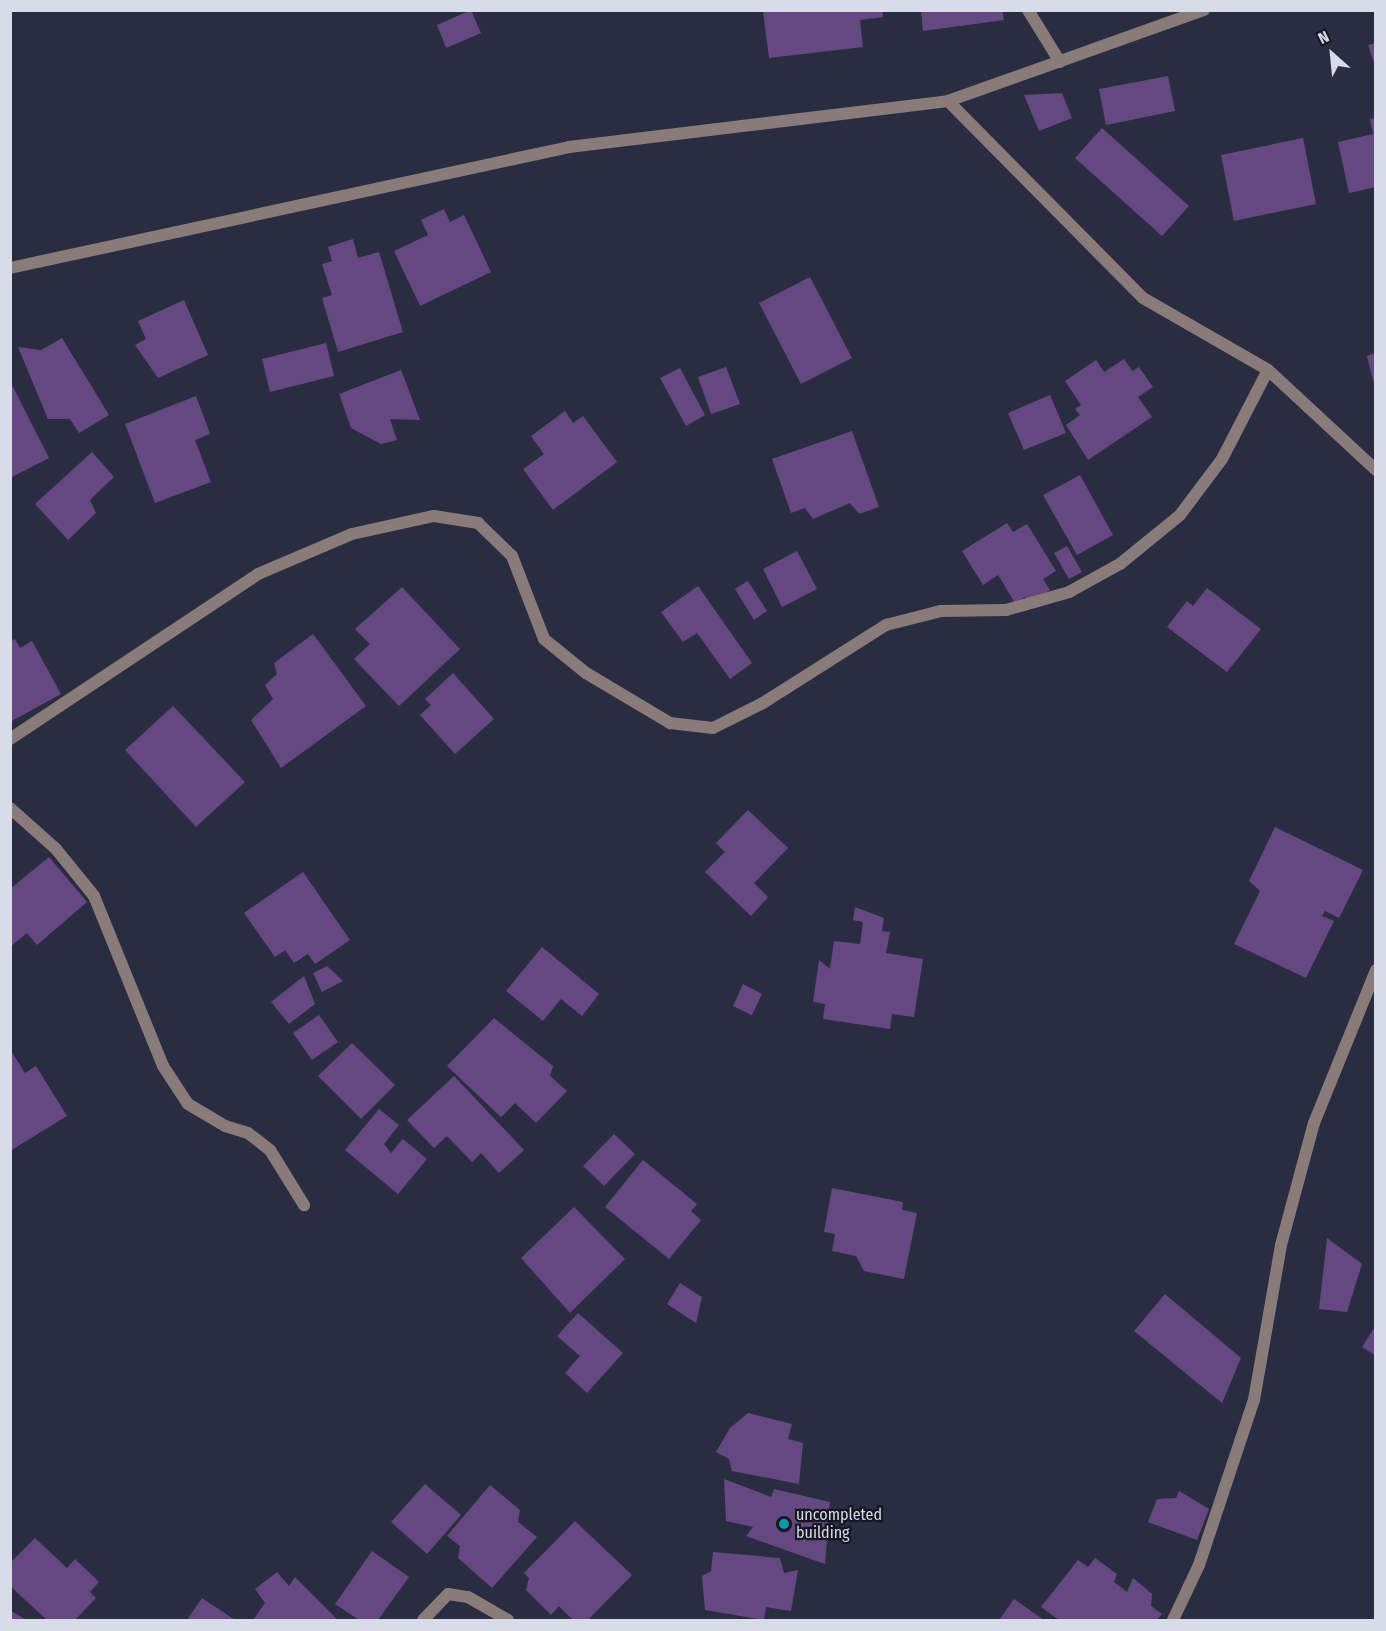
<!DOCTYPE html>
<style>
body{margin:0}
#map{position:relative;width:1386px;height:1631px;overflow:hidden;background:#2a2d41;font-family:"Fira Sans Condensed",sans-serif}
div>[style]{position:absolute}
.building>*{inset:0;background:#654881}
.lane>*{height:12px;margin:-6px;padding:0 6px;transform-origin:6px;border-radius:6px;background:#887b79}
.street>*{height:12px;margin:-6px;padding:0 6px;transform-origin:6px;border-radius:6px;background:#887b79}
.dots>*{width:16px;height:16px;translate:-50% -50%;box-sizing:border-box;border:3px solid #15161f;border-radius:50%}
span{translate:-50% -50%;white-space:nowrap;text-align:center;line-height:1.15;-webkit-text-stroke:4.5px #15161f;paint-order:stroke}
.poi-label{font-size:16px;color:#d8dbe8}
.left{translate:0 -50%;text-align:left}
.frame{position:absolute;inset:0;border:12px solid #d8dbe8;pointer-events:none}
.north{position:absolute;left:1302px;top:24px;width:60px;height:60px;-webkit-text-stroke:4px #15161f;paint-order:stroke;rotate:333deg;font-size:16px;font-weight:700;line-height:24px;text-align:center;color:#d8dbe8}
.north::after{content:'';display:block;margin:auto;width:21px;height:27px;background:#d8dbe8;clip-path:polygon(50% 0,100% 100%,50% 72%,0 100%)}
</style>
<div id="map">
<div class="building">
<div style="clip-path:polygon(471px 10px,481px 33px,446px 48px,437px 25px)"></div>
<div style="clip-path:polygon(882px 10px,883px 17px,860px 20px,863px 47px,769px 58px,763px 11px)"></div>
<div style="clip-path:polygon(1002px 10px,1004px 20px,923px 31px,921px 11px)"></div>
<div style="clip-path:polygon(1376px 43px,1376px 66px,1375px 66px,1368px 45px)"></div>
<div style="clip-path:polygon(1168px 76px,1175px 111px,1106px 125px,1099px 89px)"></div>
<div style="clip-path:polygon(1062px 93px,1072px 118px,1039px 131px,1024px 95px)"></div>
<div style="clip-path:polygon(1376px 118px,1376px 187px,1349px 193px,1338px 142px,1373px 134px,1370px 119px)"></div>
<div style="clip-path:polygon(1102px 128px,1189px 206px,1162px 236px,1075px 158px)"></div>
<div style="clip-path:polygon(1303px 138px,1316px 204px,1234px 221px,1221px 155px)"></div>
<div style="clip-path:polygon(444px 209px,450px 222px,464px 215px,491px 272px,420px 306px,394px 251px,428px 235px,421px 220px)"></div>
<div style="clip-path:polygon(353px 239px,358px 258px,379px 252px,403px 332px,338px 352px,322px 298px,332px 295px,322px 264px,332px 261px,328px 247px)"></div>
<div style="clip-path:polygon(810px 277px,852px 358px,801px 384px,759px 303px)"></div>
<div style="clip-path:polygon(184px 300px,208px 355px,158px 378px,135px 345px,146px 339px,138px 321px)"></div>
<div style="clip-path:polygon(62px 338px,109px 415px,79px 433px,70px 419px,48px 419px,18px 347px,41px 350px)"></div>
<div style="clip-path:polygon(326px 343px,334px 376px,270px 392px,262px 359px)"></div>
<div style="clip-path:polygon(1376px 353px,1376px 387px,1375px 388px,1367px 356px)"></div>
<div style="clip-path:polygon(1124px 359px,1132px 371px,1139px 367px,1153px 387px,1138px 397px,1152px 417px,1088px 460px,1066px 425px,1080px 415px,1075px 409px,1081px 405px,1065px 381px,1096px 360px,1104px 372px)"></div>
<div style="clip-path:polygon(726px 367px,740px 404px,711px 414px,698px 377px)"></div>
<div style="clip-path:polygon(680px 368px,705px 415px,686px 426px,660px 378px)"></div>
<div style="clip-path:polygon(401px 370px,420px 420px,390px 419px,397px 440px,381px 444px,351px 428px,339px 394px)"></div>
<div style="clip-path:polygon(13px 387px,49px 458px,10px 478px,10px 388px)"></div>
<div style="clip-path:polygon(1050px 395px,1066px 433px,1024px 450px,1008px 413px)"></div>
<div style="clip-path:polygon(196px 396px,210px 434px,195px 440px,211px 482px,155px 503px,125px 424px)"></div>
<div style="clip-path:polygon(565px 411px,573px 423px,583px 416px,617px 462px,553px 510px,523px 469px,544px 454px,531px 436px)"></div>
<div style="clip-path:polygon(852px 431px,879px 507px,859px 514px,850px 503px,813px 519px,805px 508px,791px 513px,772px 459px)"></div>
<div style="clip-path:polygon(92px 452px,114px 477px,90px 500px,96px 513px,68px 540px,35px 504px)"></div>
<div style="clip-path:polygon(1080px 475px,1113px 535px,1077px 555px,1043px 495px)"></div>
<div style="clip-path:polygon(1007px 523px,1013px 532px,1027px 524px,1056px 571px,1043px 579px,1050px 590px,1029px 603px,1025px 597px,1015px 603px,998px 575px,983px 585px,962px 551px)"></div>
<div style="clip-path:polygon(1067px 546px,1082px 572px,1069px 579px,1054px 553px)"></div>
<div style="clip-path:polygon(797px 551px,817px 589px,782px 607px,763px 569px)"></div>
<div style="clip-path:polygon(748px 581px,767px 611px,754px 620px,735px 589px)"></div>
<div style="clip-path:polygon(698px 586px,752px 663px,730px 679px,697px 633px,683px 642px,661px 612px)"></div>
<div style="clip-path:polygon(402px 587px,460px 649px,399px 706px,354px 659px,370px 644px,355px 629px)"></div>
<div style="clip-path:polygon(1207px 588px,1261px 629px,1227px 672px,1167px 627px,1187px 601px,1193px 606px)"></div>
<div style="clip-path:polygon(313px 634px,366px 706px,281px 768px,251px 720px,273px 699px,265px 685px,277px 674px,274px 663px)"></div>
<div style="clip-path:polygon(15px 639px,20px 648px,32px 641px,61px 694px,10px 722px,10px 642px)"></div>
<div style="clip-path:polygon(453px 673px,494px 719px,455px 754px,420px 715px,431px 705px,425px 699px)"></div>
<div style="clip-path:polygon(173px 706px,245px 782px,196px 827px,125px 750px)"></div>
<div style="clip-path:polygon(748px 810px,788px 848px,754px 883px,768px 897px,751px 916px,705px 872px,725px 852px,716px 843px)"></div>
<div style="clip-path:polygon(1275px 827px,1363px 870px,1339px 918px,1325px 911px,1322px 916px,1334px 921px,1306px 978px,1234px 944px,1260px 891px,1249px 881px)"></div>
<div style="clip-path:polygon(49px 857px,87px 902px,37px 945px,27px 933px,10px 947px,10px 889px)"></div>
<div style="clip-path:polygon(303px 872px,350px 940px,315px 964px,308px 954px,294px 963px,285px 950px,275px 957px,244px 913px)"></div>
<div style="clip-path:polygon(855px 907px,884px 918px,882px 931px,890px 932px,886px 953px,923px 959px,914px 1017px,892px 1014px,890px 1029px,823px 1019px,825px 1004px,813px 1002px,819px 960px,830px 969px,834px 941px,860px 944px,863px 922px,853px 920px)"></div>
<div style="clip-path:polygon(542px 947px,599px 994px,582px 1016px,561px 999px,543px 1021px,506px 991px)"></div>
<div style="clip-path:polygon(327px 966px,343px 981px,322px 992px,313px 973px)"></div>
<div style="clip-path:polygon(304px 976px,315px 1004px,289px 1024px,271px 1002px)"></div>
<div style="clip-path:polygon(743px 984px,762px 994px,752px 1015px,733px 1006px)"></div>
<div style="clip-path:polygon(319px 1015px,338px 1042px,312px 1060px,293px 1033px)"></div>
<div style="clip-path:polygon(494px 1018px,553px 1066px,550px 1076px,567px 1091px,536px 1123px,515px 1103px,501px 1117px,447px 1066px)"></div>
<div style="clip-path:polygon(352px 1043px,395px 1085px,361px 1119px,318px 1076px)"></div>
<div style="clip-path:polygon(10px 1049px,25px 1073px,36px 1066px,67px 1116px,10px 1151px)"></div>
<div style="clip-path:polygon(454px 1076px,524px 1150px,499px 1173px,481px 1153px,472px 1162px,447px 1136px,434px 1148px,407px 1120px)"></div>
<div style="clip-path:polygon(379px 1109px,399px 1125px,384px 1144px,391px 1153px,403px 1139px,427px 1159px,398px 1194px,345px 1150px)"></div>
<div style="clip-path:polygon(614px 1134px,635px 1154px,604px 1186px,583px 1166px)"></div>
<div style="clip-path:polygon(643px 1160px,697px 1204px,691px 1211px,701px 1220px,669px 1259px,605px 1207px)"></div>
<div style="clip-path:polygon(832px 1188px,903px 1202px,902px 1210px,917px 1213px,904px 1279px,864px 1271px,856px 1256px,832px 1251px,835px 1234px,824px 1232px)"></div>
<div style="clip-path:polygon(574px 1207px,625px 1259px,570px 1313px,521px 1258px)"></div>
<div style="clip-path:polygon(1327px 1238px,1362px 1264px,1347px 1312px,1319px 1309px)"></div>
<div style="clip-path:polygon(680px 1283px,702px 1297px,696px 1323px,667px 1304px)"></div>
<div style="clip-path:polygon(1165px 1294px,1241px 1358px,1222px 1403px,1134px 1331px)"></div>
<div style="clip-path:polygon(578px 1313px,623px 1353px,587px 1393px,565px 1373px,580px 1356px,557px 1336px)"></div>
<div style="clip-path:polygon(1376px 1325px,1376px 1356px,1362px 1347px)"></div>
<div style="clip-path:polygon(748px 1413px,792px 1424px,788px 1439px,803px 1443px,799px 1484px,732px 1471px,729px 1459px,716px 1452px,730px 1428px)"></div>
<div style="clip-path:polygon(724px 1479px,771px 1497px,774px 1489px,830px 1502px,825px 1564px,746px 1536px,753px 1527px,726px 1521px)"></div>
<div style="clip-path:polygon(425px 1484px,461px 1515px,427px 1554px,391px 1522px)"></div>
<div style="clip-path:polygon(490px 1485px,520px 1510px,518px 1522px,537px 1537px,492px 1588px,458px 1558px,460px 1546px,447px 1536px)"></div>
<div style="clip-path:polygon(1179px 1491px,1209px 1509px,1197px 1540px,1148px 1522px,1157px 1499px,1176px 1498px)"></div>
<div style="clip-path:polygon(575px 1521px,632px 1575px,588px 1620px,573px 1620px,559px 1606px,551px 1615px,526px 1590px,529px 1578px,524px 1573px)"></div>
<div style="clip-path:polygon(35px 1538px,67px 1568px,75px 1559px,99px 1582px,90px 1592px,96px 1598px,75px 1620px,47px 1620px,10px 1586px,10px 1563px)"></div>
<div style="clip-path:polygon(372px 1551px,409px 1577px,378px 1620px,359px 1620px,335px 1604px)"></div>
<div style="clip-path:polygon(713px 1552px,780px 1558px,784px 1573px,798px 1570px,791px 1611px,766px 1607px,764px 1620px,705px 1610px,702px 1576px,711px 1571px)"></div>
<div style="clip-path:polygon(1095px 1558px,1117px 1574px,1114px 1582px,1127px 1592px,1133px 1578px,1152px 1594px,1151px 1606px,1162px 1614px,1157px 1620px,1059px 1620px,1041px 1607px,1078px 1560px,1088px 1567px)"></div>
<div style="clip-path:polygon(277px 1572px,289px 1586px,295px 1577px,338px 1620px,253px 1620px,265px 1603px,255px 1589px)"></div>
<div style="clip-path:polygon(202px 1598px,235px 1620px,187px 1620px)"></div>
<div style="clip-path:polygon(1014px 1599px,1044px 1620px,999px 1620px)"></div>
<div style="clip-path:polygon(10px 1610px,26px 1620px,10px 1620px)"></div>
</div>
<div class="lane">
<div style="left:423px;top:1620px;width:36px;rotate:-46deg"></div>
<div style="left:448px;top:1594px;width:20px;rotate:9deg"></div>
<div style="left:468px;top:1597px;width:46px;rotate:29.9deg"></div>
</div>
<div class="street">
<div style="left:1028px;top:10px;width:61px;rotate:58.4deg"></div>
<div style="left:948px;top:101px;width:277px;rotate:45.3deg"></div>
<div style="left:1143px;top:298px;width:144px;rotate:29.9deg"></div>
<div style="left:1268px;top:370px;width:147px;rotate:42.8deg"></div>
<div style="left:10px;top:268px;width:572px;rotate:-12.21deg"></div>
<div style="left:569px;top:147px;width:382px;rotate:-6.9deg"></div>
<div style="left:948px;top:101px;width:272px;rotate:-19.6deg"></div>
<div style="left:10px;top:739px;width:298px;rotate:-33.6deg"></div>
<div style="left:258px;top:574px;width:102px;rotate:-23.1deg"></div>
<div style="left:352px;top:534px;width:84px;rotate:-12.4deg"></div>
<div style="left:434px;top:516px;width:45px;rotate:9deg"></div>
<div style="left:478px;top:523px;width:47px;rotate:44.1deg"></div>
<div style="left:512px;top:556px;width:89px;rotate:68.9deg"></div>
<div style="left:544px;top:639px;width:54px;rotate:39deg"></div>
<div style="left:586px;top:673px;width:98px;rotate:30.8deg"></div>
<div style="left:670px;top:723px;width:43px;rotate:6.6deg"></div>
<div style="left:713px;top:728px;width:56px;rotate:-26.6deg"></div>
<div style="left:763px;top:703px;width:146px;rotate:-32.4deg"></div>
<div style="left:886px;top:625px;width:57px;rotate:-14.3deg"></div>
<div style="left:941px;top:611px;width:65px;rotate:-0.9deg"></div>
<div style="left:1006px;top:610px;width:66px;rotate:-15.9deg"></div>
<div style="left:1069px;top:592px;width:58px;rotate:-28.8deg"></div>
<div style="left:1120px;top:564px;width:77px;rotate:-39.2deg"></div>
<div style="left:1180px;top:515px;width:70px;rotate:-53.1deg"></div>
<div style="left:1222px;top:459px;width:100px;rotate:-62.7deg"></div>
<div style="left:10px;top:808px;width:62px;rotate:41.7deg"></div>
<div style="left:56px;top:849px;width:60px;rotate:51deg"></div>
<div style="left:94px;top:896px;width:183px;rotate:67.9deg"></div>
<div style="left:163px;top:1066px;width:45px;rotate:56.7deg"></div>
<div style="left:188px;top:1104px;width:43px;rotate:30.7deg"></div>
<div style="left:225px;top:1126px;width:24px;rotate:17deg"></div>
<div style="left:248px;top:1133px;width:28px;rotate:38deg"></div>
<div style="left:270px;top:1150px;width:65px;rotate:58.3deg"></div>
<div style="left:1173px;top:1620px;width:61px;rotate:-64.7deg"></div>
<div style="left:1199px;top:1565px;width:174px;rotate:-71.6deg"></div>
<div style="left:1254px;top:1400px;width:157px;rotate:-80.1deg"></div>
<div style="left:1281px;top:1245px;width:126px;rotate:-74.9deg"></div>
<div style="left:1314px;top:1123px;width:165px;rotate:-67.9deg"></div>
</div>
<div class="dots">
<div style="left:784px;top:1524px;background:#0f9aa8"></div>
</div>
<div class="poi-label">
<span class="left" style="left:796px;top:1524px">uncompleted<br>building</span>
</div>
<div class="frame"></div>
<div class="north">N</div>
</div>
